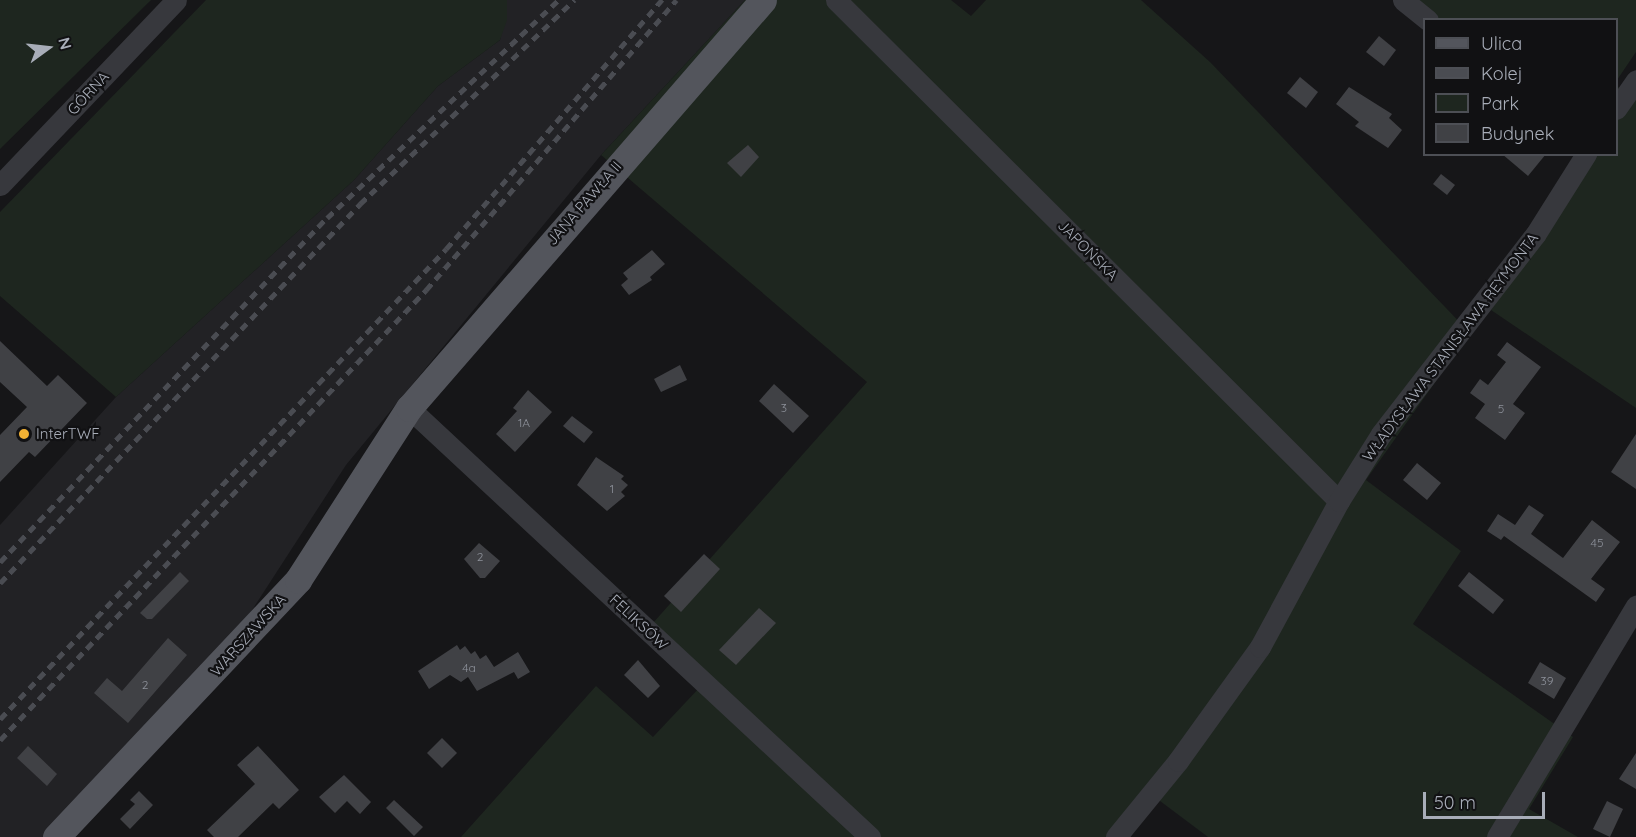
<!DOCTYPE html>
<meta charset="utf-8">
<style>
body{margin:0}
#map{position:relative;width:1636px;height:837px;overflow:hidden;background:#161618;font-family:Quicksand,sans-serif}
div>[style]{position:absolute}
.built>*{inset:0;background:#222225}
.green>*{inset:0;background:#1e261f}
.building>*{inset:0;background:#404145}
.minor>*{height:21px;margin:-10.5px;padding:0 10.5px;transform-origin:10.5px;border-radius:10.5px;background:#37383d}
.major>*{height:27px;margin:-13.5px;padding:0 13.5px;transform-origin:13.5px;border-radius:13.5px;background:#53555c}
.rail>*{height:4.5px;margin-top:-2.25px;transform-origin:0;background:repeating-linear-gradient(90deg,#4a4c52 0 8px,transparent 0 14px)}
.dots>*{width:16px;height:16px;translate:-50% -50%;box-sizing:border-box;border:3px solid #111113;border-radius:50%}
span{translate:-50% -50%;white-space:nowrap;text-align:center;line-height:1.15;-webkit-text-stroke:4.5px #111113;paint-order:stroke}
.number-label{font-size:12px;color:#8e929b}
.number-label span{-webkit-text-stroke-width:0}
.street-label{font-size:15px;color:#a8adb8}
.poi-label{font-size:15px;color:#a8adb8}
.left{translate:0 -50%;text-align:left}
.legend{position:absolute;left:1423px;top:18px;width:195px;height:138px;box-sizing:border-box;background:#111113;border:2px solid #4d4f55;margin:0;padding:8px 10px;list-style:none;font-size:18px;color:#a8adb8}
.legend li{display:flex;align-items:center;gap:12px;height:30px}
.legend b{width:30px;border:2px solid #4d4f55}
.north{position:absolute;left:18px;top:18px;width:60px;height:60px;-webkit-text-stroke:4px #111113;paint-order:stroke;rotate:75deg;font-size:16px;font-weight:700;line-height:24px;text-align:center;color:#a8adb8}
.north::after{content:'';display:block;margin:auto;width:21px;height:27px;background:#a8adb8;clip-path:polygon(50% 0,100% 100%,50% 72%,0 100%)}
.scale{position:absolute;left:1423px;top:792px;width:122px;height:27px;box-sizing:border-box;border:3px solid #a8adb8;border-top:0;padding-left:8px;font-size:18px;line-height:21px;white-space:nowrap;color:#a8adb8;-webkit-text-stroke:4px #111113;paint-order:stroke}
</style>
<div id="map">
<div class="built">
<div style="clip-path:polygon(507px 0,745px 0,601px 155px,346px 465px,245px 621px,47px 837px,0 837px,0 525px,116px 397px,354px 180px,438px 86px,500px 40px)"></div>
</div>
<div class="green">
<div style="clip-path:polygon(0 0,151px 0,0 149px)"></div>
<div style="clip-path:polygon(206px 0,507px 0,507px 20px,500px 40px,438px 86px,354px 180px,116px 397px,0 296px,0 212px)"></div>
<div style="clip-path:polygon(745px 0,951px 0,971px 16px,986px 0,1141px 0,1210px 62px,1470px 333px,1366px 480px,1461px 551px,1413px 624px,1573px 737px,1529px 809px,1578px 837px,1208px 837px,1152px 795px,1122px 837px,461px 837px,596px 686px,653px 737px,701px 686px,645px 632px,867px 382px,601px 155px)"></div>
<div style="clip-path:polygon(1415px 0,1636px 0,1636px 52px,1617px 80px,1616px 20px,1439px 19px)"></div>
<div style="clip-path:polygon(1617px 86px,1636px 101px,1636px 408px,1491px 310px,1596px 155px,1616px 154px)"></div>
</div>
<div class="building">
<div style="clip-path:polygon(1379px 36px,1396px 50px,1384px 66px,1366px 52px)"></div>
<div style="clip-path:polygon(1300px 77px,1318px 92px,1306px 108px,1287px 93px)"></div>
<div style="clip-path:polygon(1349px 87px,1392px 114px,1389px 118px,1402px 130px,1388px 148px,1355px 126px,1359px 122px,1336px 104px)"></div>
<div style="clip-path:polygon(748px 145px,759px 157px,741px 177px,727px 163px)"></div>
<div style="clip-path:polygon(1502px 154px,1546px 154px,1528px 176px)"></div>
<div style="clip-path:polygon(1441px 174px,1455px 185px,1447px 195px,1433px 184px)"></div>
<div style="clip-path:polygon(652px 250px,665px 264px,650px 277px,652px 280px,629px 295px,621px 285px,628px 279px,623px 273px)"></div>
<div style="clip-path:polygon(0 341px,47px 386px,58px 375px,87px 403px,35px 457px,29px 452px,0 482px,0 435px,27px 407px,0 382px)"></div>
<div style="clip-path:polygon(1507px 342px,1541px 367px,1513px 404px,1525px 413px,1505px 440px,1475px 418px,1485px 404px,1470px 393px,1480px 379px,1488px 385px,1506px 362px,1497px 355px)"></div>
<div style="clip-path:polygon(680px 365px,687px 380px,661px 392px,654px 379px)"></div>
<div style="clip-path:polygon(774px 384px,809px 416px,793px 433px,759px 401px)"></div>
<div style="clip-path:polygon(528px 390px,552px 412px,515px 452px,496px 434px,517px 411px,513px 408px)"></div>
<div style="clip-path:polygon(572px 416px,593px 432px,584px 443px,563px 426px)"></div>
<div style="clip-path:polygon(1636px 434px,1636px 489px,1611px 472px)"></div>
<div style="clip-path:polygon(596px 457px,624px 476px,621px 479px,628px 485px,621px 492px,625px 496px,607px 511px,577px 485px)"></div>
<div style="clip-path:polygon(1417px 463px,1441px 483px,1427px 500px,1403px 480px)"></div>
<div style="clip-path:polygon(1529px 505px,1544px 515px,1531px 534px,1563px 558px,1592px 520px,1620px 542px,1591px 579px,1605px 589px,1596px 602px,1504px 536px,1501px 540px,1487px 531px,1498px 514px,1515px 525px)"></div>
<div style="clip-path:polygon(479px 543px,500px 561px,485px 578px,480px 578px,464px 559px)"></div>
<div style="clip-path:polygon(704px 554px,720px 569px,681px 612px,664px 596px)"></div>
<div style="clip-path:polygon(180px 572px,189px 581px,152px 619px,147px 619px,140px 613px)"></div>
<div style="clip-path:polygon(1469px 572px,1504px 600px,1493px 614px,1458px 586px)"></div>
<div style="clip-path:polygon(759px 608px,776px 623px,736px 665px,719px 650px)"></div>
<div style="clip-path:polygon(168px 638px,187px 655px,128px 723px,94px 693px,107px 678px,122px 691px)"></div>
<div style="clip-path:polygon(457px 645px,460px 650px,465px 646px,471px 654px,475px 651px,480px 659px,486px 655px,494px 667px,518px 652px,530px 672px,518px 679px,514px 672px,477px 691px,468px 677px,461px 682px,450px 675px,429px 689px,418px 671px)"></div>
<div style="clip-path:polygon(638px 660px,660px 686px,648px 698px,624px 675px)"></div>
<div style="clip-path:polygon(1540px 662px,1566px 678px,1554px 699px,1528px 683px)"></div>
<div style="clip-path:polygon(442px 738px,457px 753px,442px 768px,427px 753px)"></div>
<div style="clip-path:polygon(28px 746px,57px 774px,47px 786px,17px 758px)"></div>
<div style="clip-path:polygon(258px 746px,299px 790px,279px 809px,273px 803px,238px 837px,214px 837px,207px 830px,255px 784px,237px 765px)"></div>
<div style="clip-path:polygon(1636px 753px,1636px 789px,1619px 779px)"></div>
<div style="clip-path:polygon(344px 775px,371px 802px,360px 814px,347px 801px,335px 813px,319px 797px)"></div>
<div style="clip-path:polygon(139px 791px,153px 805px,130px 829px,120px 819px,135px 804px,130px 800px)"></div>
<div style="clip-path:polygon(394px 800px,423px 827px,414px 836px,386px 808px)"></div>
<div style="clip-path:polygon(1607px 801px,1623px 809px,1610px 837px,1593px 829px)"></div>
</div>
<div class="minor">
<div style="left:836px;top:0;width:710px;rotate:44.89deg"></div>
<div style="left:1403px;top:0;width:32px;rotate:39deg"></div>
<div style="left:1616px;top:109px;width:35px;rotate:-55deg"></div>
<div style="left:0;top:185px;width:255px;rotate:-46.4deg"></div>
<div style="left:409px;top:408px;width:630px;rotate:42.94deg"></div>
<div style="left:1116px;top:837px;width:98px;rotate:-50.8deg"></div>
<div style="left:1178px;top:761px;width:140px;rotate:-54.3deg"></div>
<div style="left:1260px;top:647px;width:166px;rotate:-61.6deg"></div>
<div style="left:1339px;top:501px;width:79px;rotate:-57.9deg"></div>
<div style="left:1381px;top:434px;width:252px;rotate:-52.3deg"></div>
<div style="left:1535px;top:235px;width:96px;rotate:-57.8deg"></div>
<div style="left:1497px;top:837px;width:270px;rotate:-59deg"></div>
</div>
<div class="major">
<div style="left:56px;top:837px;width:353px;rotate:-46.7deg"></div>
<div style="left:298px;top:580px;width:205px;rotate:-57.2deg"></div>
<div style="left:409px;top:408px;width:540px;rotate:-49.05deg"></div>
</div>
<div class="rail">
<div style="left:0;top:562px;width:475px;rotate:-46.5deg"></div>
<div style="left:327px;top:218px;width:318px;rotate:-43.3deg"></div>
<div style="left:0;top:583px;width:523px;rotate:-46.47deg"></div>
<div style="left:360px;top:204px;width:296px;rotate:-43.6deg"></div>
<div style="left:0;top:719px;width:648px;rotate:-46.5deg"></div>
<div style="left:446px;top:249px;width:330px;rotate:-49.1deg"></div>
<div style="left:0;top:740px;width:620px;rotate:-46.57deg"></div>
<div style="left:426px;top:290px;width:383px;rotate:-49.2deg"></div>
</div>
<div class="dots">
<div style="left:24px;top:434px;background:#f2b134"></div>
</div>
<div class="number-label">
<span style="left:784px;top:408px">3</span>
<span style="left:1501px;top:409px">5</span>
<span style="left:524px;top:423px">1A</span>
<span style="left:612px;top:489px">1</span>
<span style="left:1597px;top:543px">45</span>
<span style="left:480px;top:557px">2</span>
<span style="left:469px;top:668px">4a</span>
<span style="left:1547px;top:681px">39</span>
<span style="left:145px;top:685px">2</span>
</div>
<div class="street-label">
<span style="left:88px;top:93px;rotate:-47deg">GÓRNA</span>
<span style="left:584px;top:203px;rotate:-49deg">JANA PAWŁA II</span>
<span style="left:1088px;top:250px;rotate:45deg">JAPOŃSKA</span>
<span style="left:1450px;top:347px;rotate:-53deg">WŁADYSŁAWA STANISŁAWA REYMONTA</span>
<span style="left:639px;top:622px;rotate:43deg">FELIKSÓW</span>
<span style="left:248px;top:635px;rotate:-48deg">WARSZAWSKA</span>
</div>
<div class="poi-label">
<span class="left" style="left:36px;top:434px">InterTWF</span>
</div>
<ul class="legend">
<li><b style="height:8px;background:#53555c"></b>Ulica</li>
<li><b style="height:8px;background:#4a4c52"></b>Kolej</li>
<li><b style="height:16px;background:#1e261f"></b>Park</li>
<li><b style="height:16px;background:#404145"></b>Budynek</li>
</ul>
<div class="north">N</div>
<div class="scale">50 m</div>
</div>
